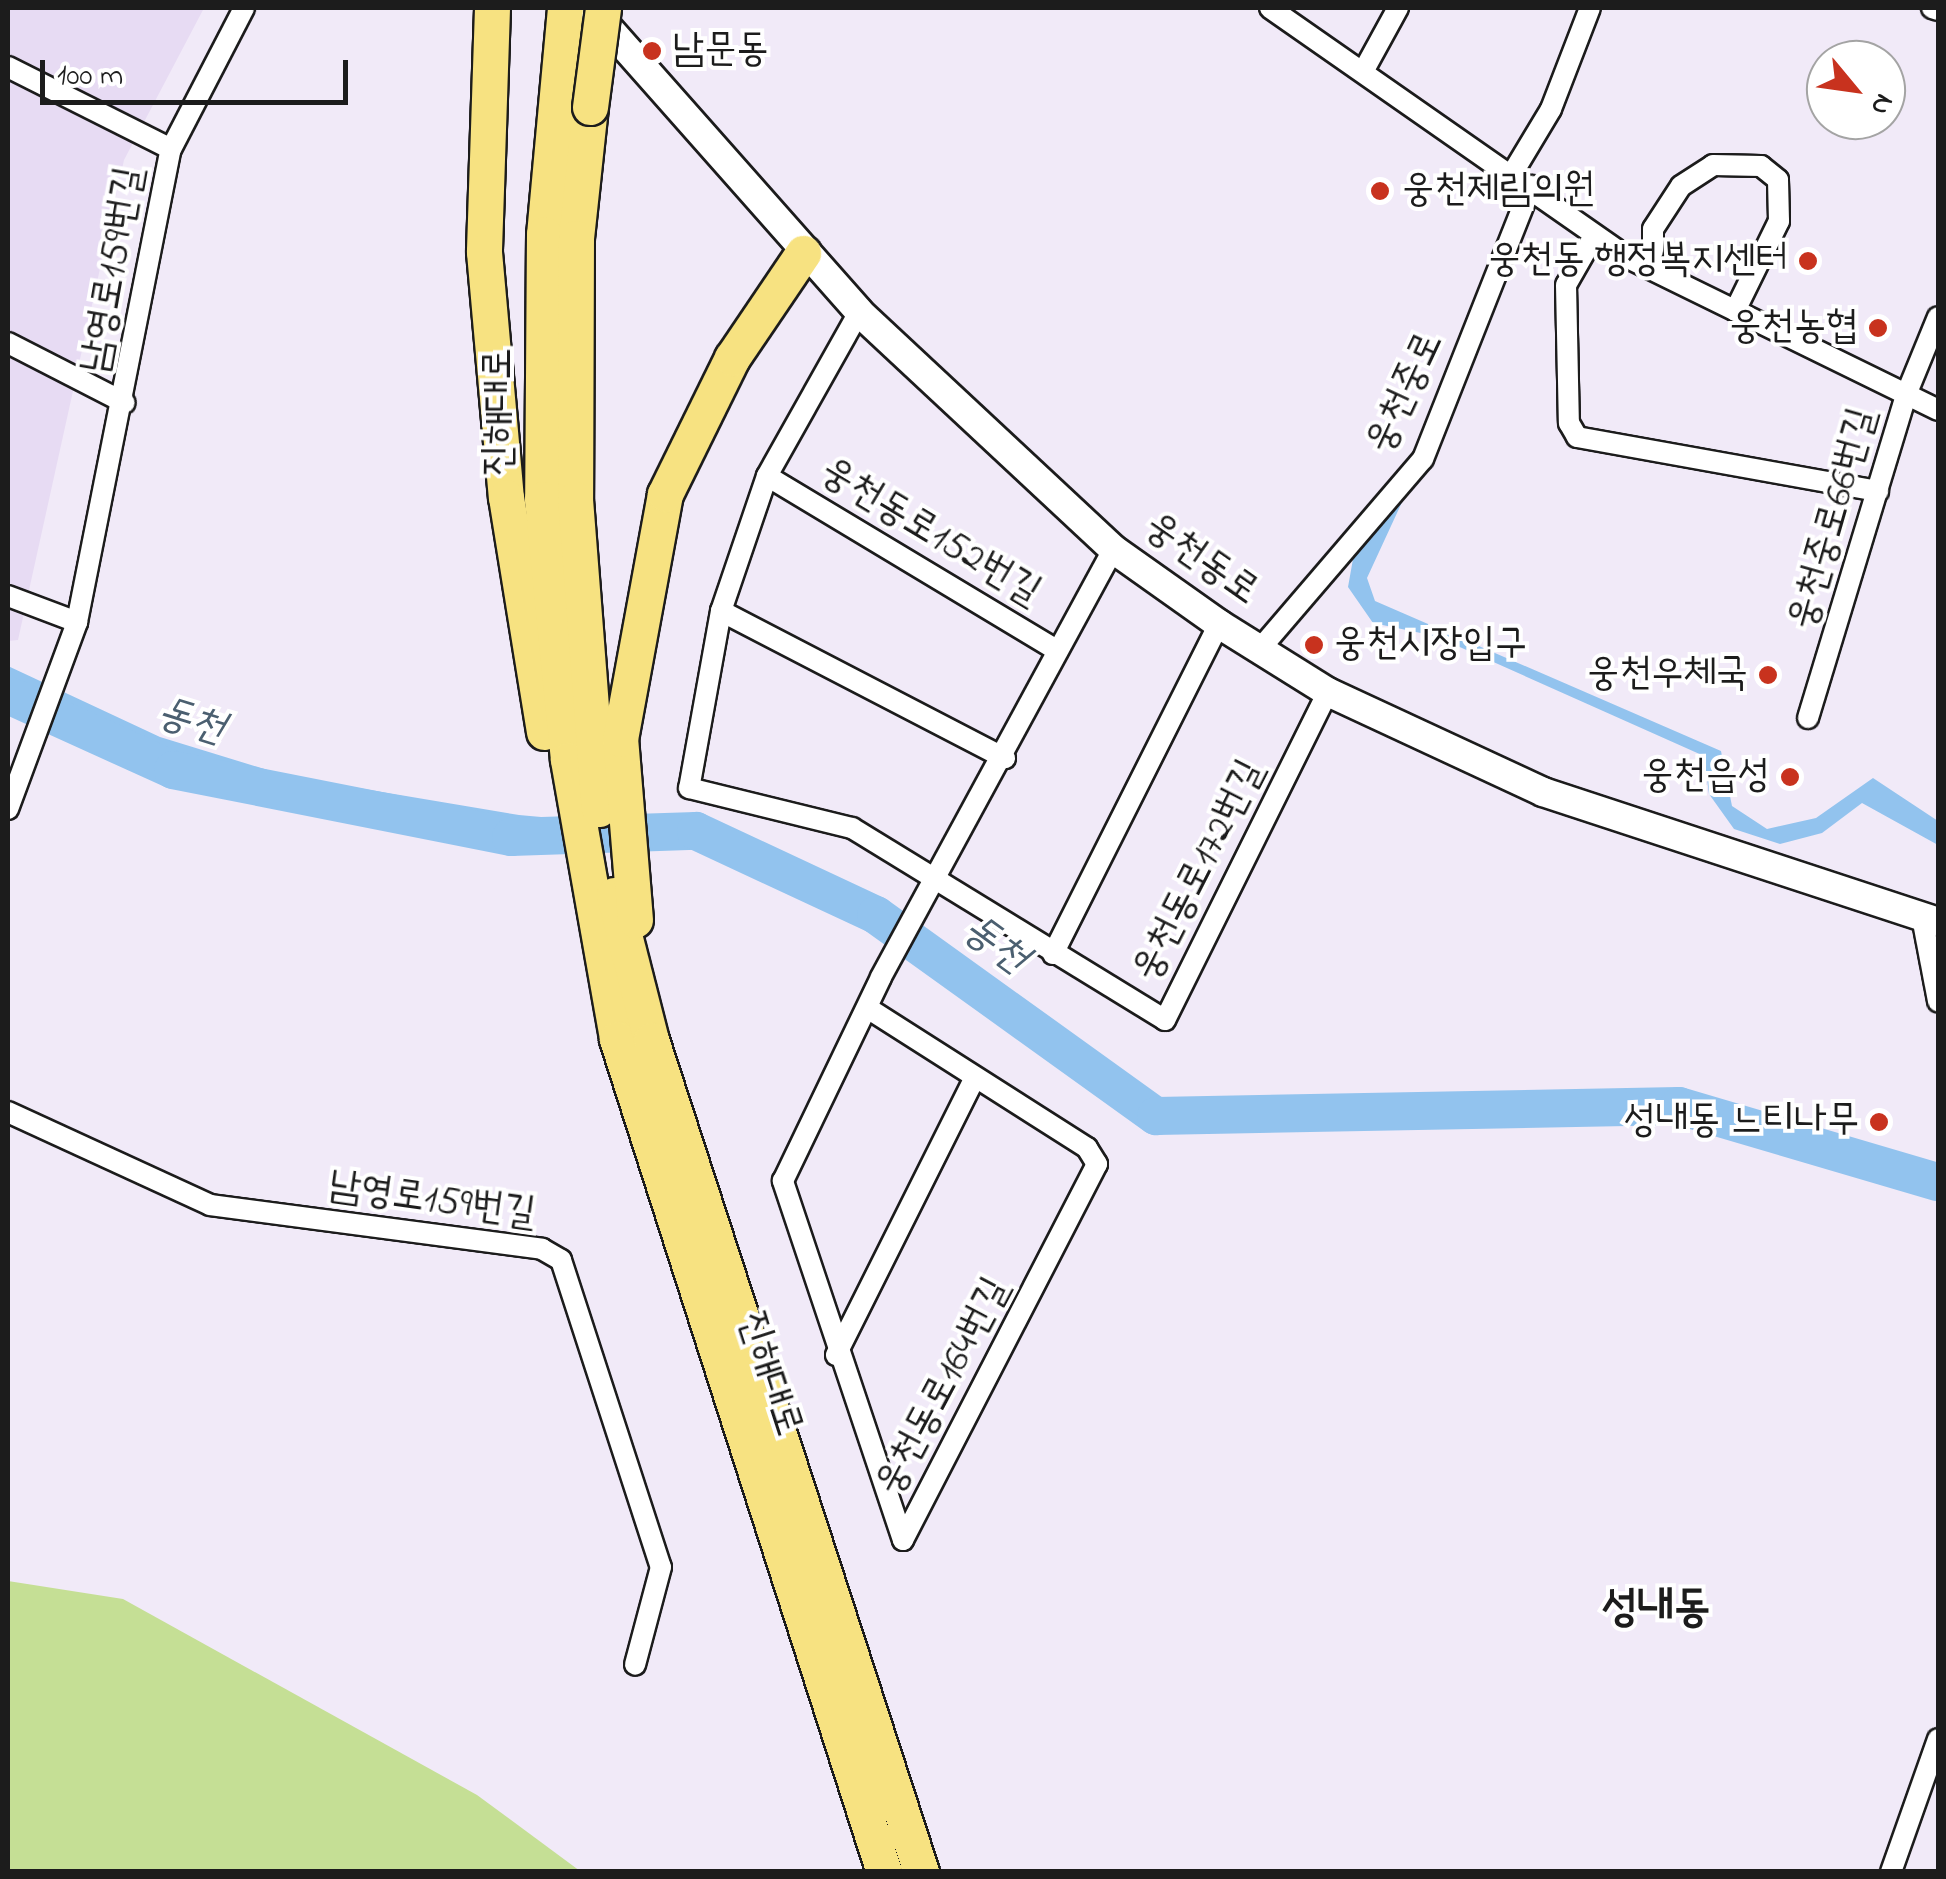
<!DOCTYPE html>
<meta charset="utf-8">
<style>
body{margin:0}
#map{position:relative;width:1946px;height:1879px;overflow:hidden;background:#f1eaf8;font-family:"Indie Flower","Poor Story",sans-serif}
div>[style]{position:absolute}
.built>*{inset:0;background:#e7dbf3}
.green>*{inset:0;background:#c5df95}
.water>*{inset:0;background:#92c3ee}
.river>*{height:38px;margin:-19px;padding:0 19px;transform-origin:19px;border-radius:19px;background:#92c3ee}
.roads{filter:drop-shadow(2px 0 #1c1c1c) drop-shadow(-2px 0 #1c1c1c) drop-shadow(0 2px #1c1c1c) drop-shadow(0 -2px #1c1c1c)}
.street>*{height:20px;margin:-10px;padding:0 10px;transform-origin:10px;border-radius:10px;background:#fff}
.secondary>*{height:28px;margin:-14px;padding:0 14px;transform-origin:14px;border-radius:14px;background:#fff}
.highway>*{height:35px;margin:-17.5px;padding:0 17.5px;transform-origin:17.5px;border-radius:17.5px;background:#f7e281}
.bridges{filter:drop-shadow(2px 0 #1c1c1c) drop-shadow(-2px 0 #1c1c1c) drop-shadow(0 2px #1c1c1c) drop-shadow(0 -2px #1c1c1c)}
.highway-bridge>*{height:35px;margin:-17.5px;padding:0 17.5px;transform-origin:17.5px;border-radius:17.5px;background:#f7e281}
.dots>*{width:28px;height:28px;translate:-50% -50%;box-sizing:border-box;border:5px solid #fff;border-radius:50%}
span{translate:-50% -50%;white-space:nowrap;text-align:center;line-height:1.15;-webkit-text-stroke:8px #fff;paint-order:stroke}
.poi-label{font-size:40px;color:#1c1c1c}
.left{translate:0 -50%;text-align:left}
.right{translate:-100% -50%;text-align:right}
.street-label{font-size:40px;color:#1c1c1c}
.water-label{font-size:42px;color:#4b5f70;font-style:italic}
.quarter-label{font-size:45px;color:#1c1c1c;font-weight:700}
.frame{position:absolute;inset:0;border:10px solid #1c1c1c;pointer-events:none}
.north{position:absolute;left:1806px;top:40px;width:100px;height:100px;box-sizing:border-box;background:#fff;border:2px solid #a4a4a4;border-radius:50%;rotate:119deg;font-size:28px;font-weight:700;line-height:40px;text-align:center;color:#1c1c1c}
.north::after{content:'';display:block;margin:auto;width:35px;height:45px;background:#c8321e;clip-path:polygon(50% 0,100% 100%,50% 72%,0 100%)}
.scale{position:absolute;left:40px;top:60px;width:308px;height:45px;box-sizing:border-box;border:5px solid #1c1c1c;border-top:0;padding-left:12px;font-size:30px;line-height:35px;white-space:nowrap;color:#1c1c1c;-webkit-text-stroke:8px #fff;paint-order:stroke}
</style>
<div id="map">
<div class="built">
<div style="clip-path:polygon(8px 8px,204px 8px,124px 160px,18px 640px,8px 641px)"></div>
</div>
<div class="green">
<div style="clip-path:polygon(8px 1581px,123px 1599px,477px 1795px,580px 1871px,8px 1871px)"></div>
</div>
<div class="water">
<div style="clip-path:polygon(1409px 487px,1367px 578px,1375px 601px,1721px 751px,1732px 806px,1767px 829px,1816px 818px,1873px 778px,1938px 821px,1938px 845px,1862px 803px,1822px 833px,1780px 844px,1734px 829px,1709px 794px,1704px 756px,1435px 636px,1373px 623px,1348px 587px,1353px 559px)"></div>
<div style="clip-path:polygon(8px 666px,160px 737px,287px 776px,519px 815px,696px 831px,511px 837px,173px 770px,8px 695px)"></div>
</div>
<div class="river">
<div style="left:8px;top:695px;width:181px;rotate:24.4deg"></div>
<div style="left:173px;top:770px;width:345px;rotate:11.2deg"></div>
<div style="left:511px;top:837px;width:185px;rotate:-1.9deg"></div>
<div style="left:696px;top:831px;width:199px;rotate:25deg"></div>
<div style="left:876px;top:915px;width:345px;rotate:35.7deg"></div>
<div style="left:1156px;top:1116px;width:523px;rotate:-1.1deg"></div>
<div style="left:1679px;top:1106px;width:270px;rotate:16.4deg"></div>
</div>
<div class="roads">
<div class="street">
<div style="left:1270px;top:8px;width:437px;rotate:34.9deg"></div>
<div style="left:1628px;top:258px;width:345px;rotate:26.1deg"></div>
<div style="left:1932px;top:8px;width:6px;rotate:18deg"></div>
<div style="left:8px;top:67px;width:182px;rotate:26.7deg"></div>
<div style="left:1364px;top:70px;width:71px;rotate:-61.3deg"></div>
<div style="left:1512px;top:174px;width:76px;rotate:-59deg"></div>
<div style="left:1551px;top:109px;width:108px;rotate:-68.9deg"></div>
<div style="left:1594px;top:236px;width:56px;rotate:119.7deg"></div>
<div style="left:1566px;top:285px;width:138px;rotate:88.8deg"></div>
<div style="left:1569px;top:423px;width:16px;rotate:60deg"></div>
<div style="left:1577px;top:437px;width:306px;rotate:10.2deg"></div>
<div style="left:1653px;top:251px;width:22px;rotate:-90deg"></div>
<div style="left:1653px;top:229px;width:51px;rotate:-56.9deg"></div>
<div style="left:1681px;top:186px;width:38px;rotate:-33deg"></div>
<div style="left:1713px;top:165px;width:48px;rotate:1.2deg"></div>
<div style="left:1761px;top:166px;width:22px;rotate:39deg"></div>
<div style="left:1778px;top:180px;width:41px;rotate:88.6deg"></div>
<div style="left:1779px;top:221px;width:100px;rotate:116.1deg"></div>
<div style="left:859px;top:312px;width:188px;rotate:119.3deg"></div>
<div style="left:767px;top:476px;width:143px;rotate:108.8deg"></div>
<div style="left:721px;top:611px;width:180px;rotate:100.2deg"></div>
<div style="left:689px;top:788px;width:168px;rotate:13.8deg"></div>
<div style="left:852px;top:828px;width:367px;rotate:31.5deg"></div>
<div style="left:1165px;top:1020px;width:366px;rotate:-63.6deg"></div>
<div style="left:8px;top:343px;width:131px;rotate:27.1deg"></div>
<div style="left:767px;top:476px;width:338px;rotate:31deg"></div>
<div style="left:8px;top:596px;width:74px;rotate:20.6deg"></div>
<div style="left:721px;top:611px;width:320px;rotate:27.4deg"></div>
<div style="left:1260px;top:649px;width:250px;rotate:-49.4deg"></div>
<div style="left:1423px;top:459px;width:294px;rotate:-68.4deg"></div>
<div style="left:1808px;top:718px;width:338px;rotate:-73.1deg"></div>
<div style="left:1906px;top:395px;width:84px;rotate:-67.7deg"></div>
<div style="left:8px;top:809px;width:199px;rotate:-69.7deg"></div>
<div style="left:77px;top:622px;width:482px;rotate:-78.8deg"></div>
<div style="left:171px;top:149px;width:159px;rotate:-62.6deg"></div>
<div style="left:1922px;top:917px;width:86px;rotate:79.2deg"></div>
<div style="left:1053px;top:954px;width:369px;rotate:-63.3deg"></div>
<div style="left:869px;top:1009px;width:259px;rotate:32.5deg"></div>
<div style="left:1087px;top:1148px;width:19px;rotate:58deg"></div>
<div style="left:1097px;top:1164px;width:423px;rotate:117.3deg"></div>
<div style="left:903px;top:1540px;width:379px;rotate:-108.5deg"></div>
<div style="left:783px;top:1181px;width:226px;rotate:-64.3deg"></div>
<div style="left:881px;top:977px;width:487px;rotate:-61.5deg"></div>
<div style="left:8px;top:1112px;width:222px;rotate:24.7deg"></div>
<div style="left:210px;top:1205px;width:335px;rotate:7.5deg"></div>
<div style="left:542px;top:1249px;width:22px;rotate:30deg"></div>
<div style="left:561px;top:1260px;width:323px;rotate:72deg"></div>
<div style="left:661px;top:1567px;width:101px;rotate:104.9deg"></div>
<div style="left:836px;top:1355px;width:308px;rotate:-63.4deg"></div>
<div style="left:1891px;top:1872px;width:141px;rotate:-70.5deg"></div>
</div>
<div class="secondary">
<div style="left:594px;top:12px;width:400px;rotate:48.5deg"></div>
<div style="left:859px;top:312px;width:347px;rotate:43deg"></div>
<div style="left:1113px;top:549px;width:130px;rotate:35.3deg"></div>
<div style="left:1219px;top:624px;width:128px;rotate:32deg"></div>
<div style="left:1328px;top:692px;width:237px;rotate:24.9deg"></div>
<div style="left:1543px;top:792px;width:416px;rotate:18.2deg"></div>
</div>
<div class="highway">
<div style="left:492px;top:8px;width:244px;rotate:91.9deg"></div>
<div style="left:484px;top:252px;width:246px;rotate:84.9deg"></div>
<div style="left:506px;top:497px;width:238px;rotate:80.8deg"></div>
<div style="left:565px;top:8px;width:227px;rotate:95.3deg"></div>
<div style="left:544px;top:234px;width:265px;rotate:90.4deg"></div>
<div style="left:542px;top:499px;width:262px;rotate:84.3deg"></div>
<div style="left:568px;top:760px;width:283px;rotate:80deg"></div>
<div style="left:617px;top:1039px;width:875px;rotate:72.23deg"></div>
<div style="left:590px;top:107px;width:132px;rotate:96.1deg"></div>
<div style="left:576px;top:238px;width:261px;rotate:90.2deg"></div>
<div style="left:575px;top:499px;width:311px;rotate:85.6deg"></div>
<div style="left:614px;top:895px;width:150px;rotate:75.7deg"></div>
<div style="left:651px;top:1040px;width:875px;rotate:72.02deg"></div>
<div style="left:635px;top:920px;width:182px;rotate:-94.7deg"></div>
<div style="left:620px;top:739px;width:249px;rotate:-79.6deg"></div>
<div style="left:665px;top:494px;width:152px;rotate:-63.8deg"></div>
<div style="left:732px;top:358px;width:127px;rotate:-55.9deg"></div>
</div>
</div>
<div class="bridges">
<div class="highway-bridge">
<div style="left:590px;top:107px;width:100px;rotate:-82.5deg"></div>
</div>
</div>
<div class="dots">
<div style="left:652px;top:51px;background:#c8321e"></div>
<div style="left:1380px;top:191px;background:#c8321e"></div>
<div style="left:1808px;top:261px;background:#c8321e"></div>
<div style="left:1878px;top:328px;background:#c8321e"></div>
<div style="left:1314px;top:645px;background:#c8321e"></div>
<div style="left:1768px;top:675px;background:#c8321e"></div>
<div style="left:1790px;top:777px;background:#c8321e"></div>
<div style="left:1879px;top:1122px;background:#c8321e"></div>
</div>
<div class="poi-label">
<span class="left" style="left:672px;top:51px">남문동</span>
<span class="left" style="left:1402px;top:191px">웅천제림의원</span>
<span class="right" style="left:1788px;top:261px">웅천동 행정복지센터</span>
<span class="right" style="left:1858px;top:328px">웅천농협</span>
<span class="left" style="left:1334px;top:645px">웅천시장입구</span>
<span class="right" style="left:1748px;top:675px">웅천우체국</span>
<span class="right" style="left:1770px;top:777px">웅천읍성</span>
<span class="right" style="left:1859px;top:1122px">성내동 느티나무</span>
</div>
<div class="street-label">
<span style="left:114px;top:270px;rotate:-80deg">남영로159번길</span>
<span style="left:1406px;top:393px;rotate:-65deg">웅천중로</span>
<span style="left:500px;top:412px;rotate:-90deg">진해대로</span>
<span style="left:1834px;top:519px;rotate:-74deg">웅천중로66번길</span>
<span style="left:930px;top:533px;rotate:31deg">웅천동로152번길</span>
<span style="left:1201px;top:560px;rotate:35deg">웅천동로</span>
<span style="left:1200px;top:871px;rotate:-63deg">웅천동로172번길</span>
<span style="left:432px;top:1201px;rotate:8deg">남영로159번길</span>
<span style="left:769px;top:1374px;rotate:72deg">진해대로</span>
<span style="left:944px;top:1387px;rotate:-62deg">웅천동로164번길</span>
</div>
<div class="water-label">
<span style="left:191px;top:722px;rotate:17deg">동천</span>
<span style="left:995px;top:945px;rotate:36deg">동천</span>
</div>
<div class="quarter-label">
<span style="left:1656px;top:1610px">성내동</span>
</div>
<div class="frame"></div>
<div class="north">N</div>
<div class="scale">100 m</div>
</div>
